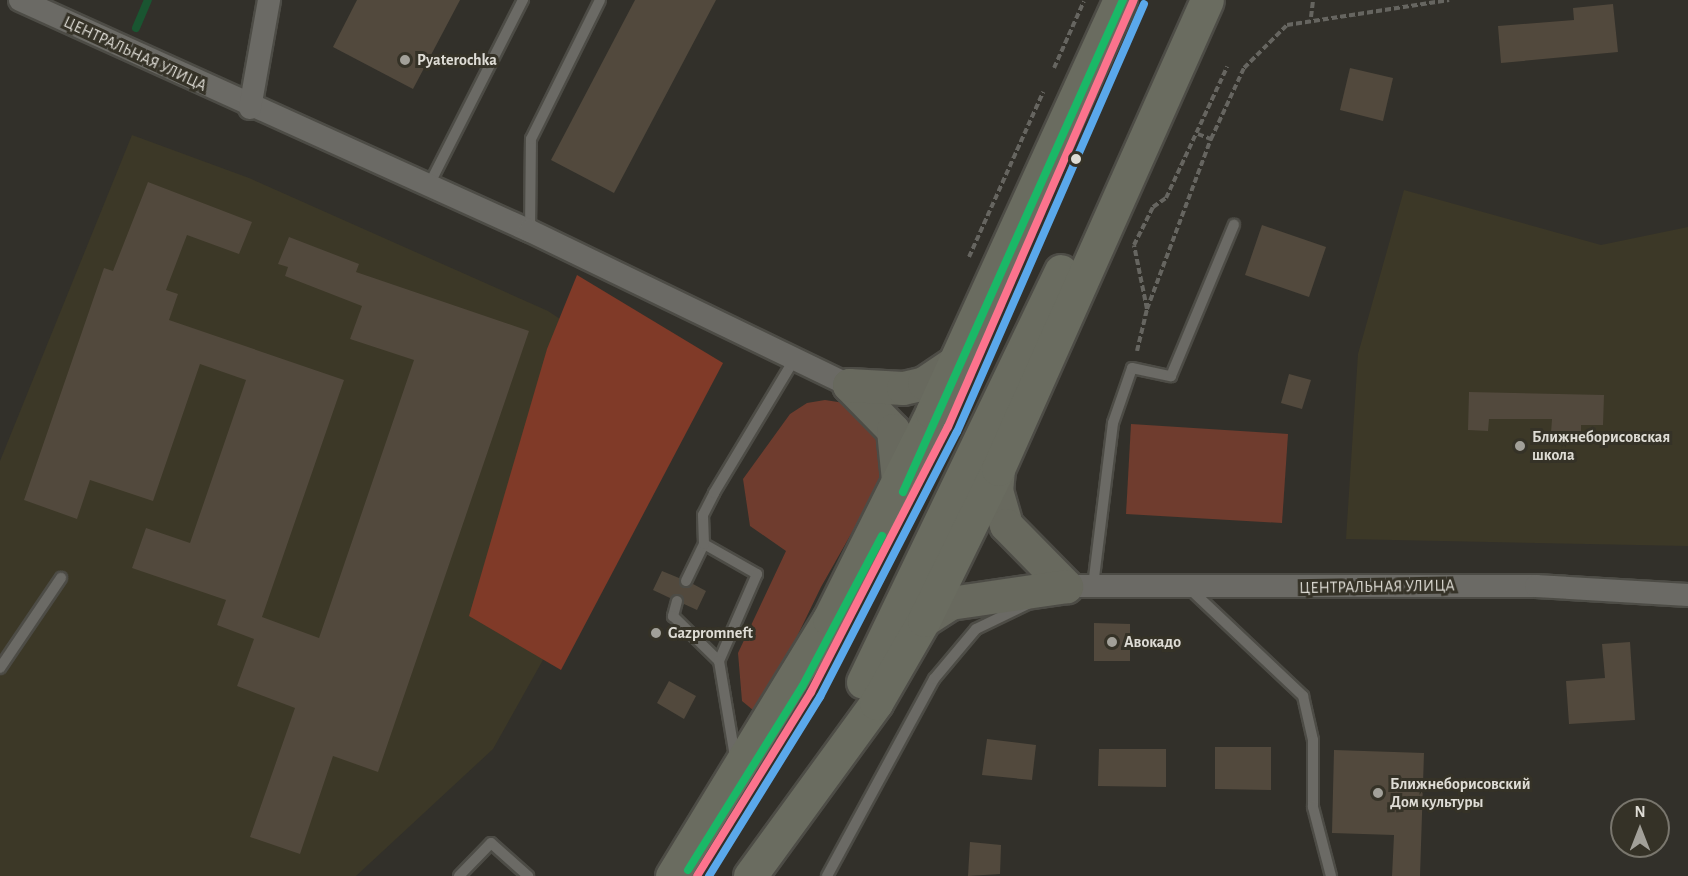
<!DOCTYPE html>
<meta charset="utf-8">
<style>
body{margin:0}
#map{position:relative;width:1688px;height:876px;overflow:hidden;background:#32302a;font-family:"Alegreya Sans",sans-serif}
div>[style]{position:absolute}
.built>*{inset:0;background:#3c3827}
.green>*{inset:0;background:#6f3c2e}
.forest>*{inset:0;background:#803a28}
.stream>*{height:8px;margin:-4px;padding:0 4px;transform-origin:4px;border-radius:4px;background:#1a5531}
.building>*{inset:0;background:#52493d}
.path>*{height:4px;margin-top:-2px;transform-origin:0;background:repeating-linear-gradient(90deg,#666560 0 6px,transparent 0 9px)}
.roads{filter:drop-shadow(2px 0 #4d4c46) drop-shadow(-2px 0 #4d4c46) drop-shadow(0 2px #4d4c46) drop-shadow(0 -2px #4d4c46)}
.service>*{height:10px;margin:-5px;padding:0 5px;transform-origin:5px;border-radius:5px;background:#6b6a65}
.minor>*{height:22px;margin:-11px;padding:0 11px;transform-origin:11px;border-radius:11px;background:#6b6a65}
.primary>*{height:33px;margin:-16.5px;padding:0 16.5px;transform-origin:16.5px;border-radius:16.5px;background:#68695e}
.trunk>*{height:33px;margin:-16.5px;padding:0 16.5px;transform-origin:16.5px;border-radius:16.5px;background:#6a6c60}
.bus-1>*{height:8px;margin:-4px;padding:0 4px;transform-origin:4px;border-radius:4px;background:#fc738d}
.bus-2>*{height:8px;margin:-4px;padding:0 4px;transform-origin:4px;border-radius:4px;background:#5aa8eb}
.bus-3>*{height:8px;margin:-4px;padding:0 4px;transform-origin:4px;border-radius:4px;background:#1ab867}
.dots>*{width:16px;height:16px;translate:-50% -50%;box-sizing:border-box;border:3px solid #353227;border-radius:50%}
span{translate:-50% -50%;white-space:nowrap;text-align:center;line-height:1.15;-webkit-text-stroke:6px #353227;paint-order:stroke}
.street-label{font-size:16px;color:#dedcd5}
.poi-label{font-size:16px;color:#dedcd5;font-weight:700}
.left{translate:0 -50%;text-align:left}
.north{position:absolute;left:1610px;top:798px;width:60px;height:60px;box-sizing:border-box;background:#353227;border:2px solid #79766d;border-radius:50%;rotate:0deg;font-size:16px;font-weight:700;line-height:24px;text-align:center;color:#dedcd5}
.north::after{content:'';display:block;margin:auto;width:21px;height:27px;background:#a2a099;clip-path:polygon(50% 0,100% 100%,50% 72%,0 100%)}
</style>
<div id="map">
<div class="built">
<div style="clip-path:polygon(132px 135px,249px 178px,548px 311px,687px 403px,493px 749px,356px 876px,0 876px,0 461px)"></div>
<div style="clip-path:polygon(1404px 190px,1601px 245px,1688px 227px,1688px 546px,1346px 539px,1358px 354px)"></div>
</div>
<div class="green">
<div style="clip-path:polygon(825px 400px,851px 404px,874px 417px,889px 467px,821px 587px,759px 715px,742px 701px,738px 653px,786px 551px,750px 526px,743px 479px,790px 414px,807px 403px)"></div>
<div style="clip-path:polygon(1131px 424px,1288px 434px,1282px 523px,1126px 514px)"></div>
</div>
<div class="forest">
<div style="clip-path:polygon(577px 275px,723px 363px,561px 670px,469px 616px,547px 349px)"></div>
</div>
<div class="stream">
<div style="left:136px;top:28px;width:30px;rotate:-67deg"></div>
</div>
<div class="building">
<div style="clip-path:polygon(357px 0,460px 0,413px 89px,333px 47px)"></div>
<div style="clip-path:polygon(635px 0,716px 0,614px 193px,551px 160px)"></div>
<div style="clip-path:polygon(1613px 4px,1618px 52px,1501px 63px,1498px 26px,1574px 20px,1573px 8px)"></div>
<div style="clip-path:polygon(1350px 68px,1393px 78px,1383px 121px,1340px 110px)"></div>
<div style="clip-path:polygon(148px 182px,252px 222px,239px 254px,187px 235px,166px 290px,178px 294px,169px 320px,344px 380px,262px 617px,319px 638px,414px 360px,350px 339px,362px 306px,285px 276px,288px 267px,278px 264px,289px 237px,359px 264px,356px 272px,529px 331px,378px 772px,333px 756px,300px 854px,250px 837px,295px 708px,237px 686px,254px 639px,217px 625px,226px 600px,132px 568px,146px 528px,190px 543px,246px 380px,200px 364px,153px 501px,90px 480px,77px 519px,24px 500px,104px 268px,113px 271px)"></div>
<div style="clip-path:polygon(1262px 225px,1326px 247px,1309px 297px,1245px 275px)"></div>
<div style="clip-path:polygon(1289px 374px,1311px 380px,1302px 409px,1281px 403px)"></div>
<div style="clip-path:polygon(1469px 392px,1604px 395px,1603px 425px,1581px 425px,1581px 434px,1551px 433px,1552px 419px,1489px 419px,1488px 431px,1468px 430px)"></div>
<div style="clip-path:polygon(662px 571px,679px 578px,683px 588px,693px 584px,706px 591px,697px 610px,684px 604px,679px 594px,670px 598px,653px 590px)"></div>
<div style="clip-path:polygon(1094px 623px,1130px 624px,1130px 661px,1094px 661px)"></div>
<div style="clip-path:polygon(1630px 642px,1635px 720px,1569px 724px,1566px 681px,1605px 678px,1602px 644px)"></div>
<div style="clip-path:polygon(669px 681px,696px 696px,684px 719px,657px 703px)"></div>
<div style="clip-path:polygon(987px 739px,1036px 745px,1032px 780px,982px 775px)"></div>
<div style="clip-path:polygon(1215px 747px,1271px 747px,1271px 790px,1215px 789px)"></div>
<div style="clip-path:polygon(1099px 749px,1166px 749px,1166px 787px,1098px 786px)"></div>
<div style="clip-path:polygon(1334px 750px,1424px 753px,1420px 876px,1392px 876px,1394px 835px,1332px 833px)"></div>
<div style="clip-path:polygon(970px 842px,1001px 845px,1000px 874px,968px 876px)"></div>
</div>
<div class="path">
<div style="left:1311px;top:17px;width:17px;rotate:-83deg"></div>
<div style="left:1054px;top:68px;width:73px;rotate:-65.9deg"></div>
<div style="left:1198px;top:134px;width:14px;rotate:21deg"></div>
<div style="left:1211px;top:139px;width:78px;rotate:-65.1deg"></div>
<div style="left:1244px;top:68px;width:61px;rotate:-45deg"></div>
<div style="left:1287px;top:25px;width:164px;rotate:-8.8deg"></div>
<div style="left:969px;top:257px;width:181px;rotate:-65.8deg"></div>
<div style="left:1147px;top:309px;width:65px;rotate:-101.5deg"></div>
<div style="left:1134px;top:245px;width:42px;rotate:-63.4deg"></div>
<div style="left:1153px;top:207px;width:16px;rotate:-35deg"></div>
<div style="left:1166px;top:198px;width:145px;rotate:-65deg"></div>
<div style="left:1137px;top:351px;width:43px;rotate:-76.6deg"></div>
<div style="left:1147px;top:309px;width:182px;rotate:-69.4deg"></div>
</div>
<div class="roads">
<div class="service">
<div style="left:429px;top:185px;width:208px;rotate:-63.1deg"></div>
<div style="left:530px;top:231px;width:92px;rotate:-89.4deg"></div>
<div style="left:531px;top:139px;width:155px;rotate:-63.6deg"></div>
<div style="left:704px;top:544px;width:61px;rotate:29.5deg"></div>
<div style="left:757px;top:574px;width:95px;rotate:113.6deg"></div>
<div style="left:686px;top:581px;width:41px;rotate:-64.1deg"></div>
<div style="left:704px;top:544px;width:29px;rotate:-92deg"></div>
<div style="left:703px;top:515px;width:25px;rotate:-63deg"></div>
<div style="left:714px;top:493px;width:155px;rotate:-59deg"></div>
<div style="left:1093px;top:586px;width:164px;rotate:-83deg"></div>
<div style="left:1113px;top:423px;width:58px;rotate:-70.9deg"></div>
<div style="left:1132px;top:368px;width:40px;rotate:12deg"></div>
<div style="left:1171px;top:376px;width:164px;rotate:-67.4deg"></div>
<div style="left:1190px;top:589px;width:156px;rotate:43.4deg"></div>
<div style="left:1303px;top:696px;width:45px;rotate:77.2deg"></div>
<div style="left:1313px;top:740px;width:67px;rotate:90deg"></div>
<div style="left:1313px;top:807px;width:71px;rotate:75.4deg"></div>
<div style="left:677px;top:601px;width:16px;rotate:105deg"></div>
<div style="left:673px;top:616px;width:64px;rotate:44.4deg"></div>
<div style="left:719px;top:661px;width:97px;rotate:80.5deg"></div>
<div style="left:0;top:668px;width:109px;rotate:-55.9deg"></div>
<div style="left:459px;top:876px;width:46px;rotate:-45.9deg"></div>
<div style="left:491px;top:843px;width:50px;rotate:41.7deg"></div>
<div style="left:827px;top:876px;width:224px;rotate:-61.5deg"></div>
<div style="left:934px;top:679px;width:65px;rotate:-50deg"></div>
<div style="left:976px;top:629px;width:58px;rotate:-25.7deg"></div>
</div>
<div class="minor">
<div style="left:20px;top:0;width:560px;rotate:24.37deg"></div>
<div style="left:530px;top:231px;width:354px;rotate:25.8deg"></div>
<div style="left:250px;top:108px;width:110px;rotate:-80deg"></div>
<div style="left:1066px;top:586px;width:470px"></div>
<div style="left:1536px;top:586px;width:152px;rotate:3.4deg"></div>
</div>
<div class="primary">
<div style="left:849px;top:385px;width:63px;rotate:45.6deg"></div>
<div style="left:893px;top:430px;width:50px;rotate:84.3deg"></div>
<div style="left:849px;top:385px;width:54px;rotate:3.2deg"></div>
<div style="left:903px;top:388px;width:22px;rotate:-13deg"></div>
<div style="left:924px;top:383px;width:34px;rotate:-34deg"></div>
<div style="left:998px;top:469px;width:21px;rotate:95deg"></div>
<div style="left:996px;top:490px;width:36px;rotate:74deg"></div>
<div style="left:1006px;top:525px;width:86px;rotate:45.5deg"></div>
<div style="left:924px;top:620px;width:31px;rotate:-33deg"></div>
<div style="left:950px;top:603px;width:117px;rotate:-8.3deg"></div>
</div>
<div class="trunk">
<div style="left:863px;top:682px;width:456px;rotate:-64.3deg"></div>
<div style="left:672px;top:876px;width:301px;rotate:-58.6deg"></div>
<div style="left:829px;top:619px;width:231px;rotate:-63.5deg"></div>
<div style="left:932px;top:412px;width:453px;rotate:-65.5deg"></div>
<div style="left:750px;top:876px;width:214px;rotate:-53.9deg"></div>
<div style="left:876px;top:703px;width:96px;rotate:-60deg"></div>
<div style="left:924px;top:620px;width:168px;rotate:-63.9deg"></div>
<div style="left:998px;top:469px;width:513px;rotate:-65.98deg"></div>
</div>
</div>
<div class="bus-1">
<div style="left:697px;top:876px;width:216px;rotate:-58.2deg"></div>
<div style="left:811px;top:692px;width:298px;rotate:-62.7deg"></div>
<div style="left:948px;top:427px;width:466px;rotate:-66.5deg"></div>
</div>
<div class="bus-2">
<div style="left:709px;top:876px;width:211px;rotate:-58.2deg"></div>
<div style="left:820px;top:697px;width:298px;rotate:-62.7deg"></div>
<div style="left:957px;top:432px;width:467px;rotate:-66.4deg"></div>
</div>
<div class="bus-3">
<div style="left:903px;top:492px;width:539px;rotate:-65.91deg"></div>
<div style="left:688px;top:870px;width:216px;rotate:-58.1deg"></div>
<div style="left:802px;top:687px;width:171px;rotate:-62.1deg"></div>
</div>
<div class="dots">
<div style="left:405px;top:60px;background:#a2a099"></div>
<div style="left:1076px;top:159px;background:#dedcd5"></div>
<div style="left:1520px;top:446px;background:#a2a099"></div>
<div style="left:656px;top:633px;background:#a2a099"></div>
<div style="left:1112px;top:642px;background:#a2a099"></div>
<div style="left:1378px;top:793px;background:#a2a099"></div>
</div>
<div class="street-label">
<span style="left:135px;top:54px;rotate:25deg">ЦЕНТРАЛЬНАЯ УЛИЦА</span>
<span style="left:1377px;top:587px;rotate:-1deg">ЦЕНТРАЛЬНАЯ УЛИЦА</span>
</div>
<div class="poi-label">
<span class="left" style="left:417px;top:60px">Pyaterochka</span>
<span class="left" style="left:1532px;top:446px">Ближнеборисовская<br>школа</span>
<span class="left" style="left:668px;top:633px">Gazpromneft</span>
<span class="left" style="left:1124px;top:642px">Авокадо</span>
<span class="left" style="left:1390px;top:793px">Ближнеборисовский<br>Дом культуры</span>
</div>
<div class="north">N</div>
</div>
